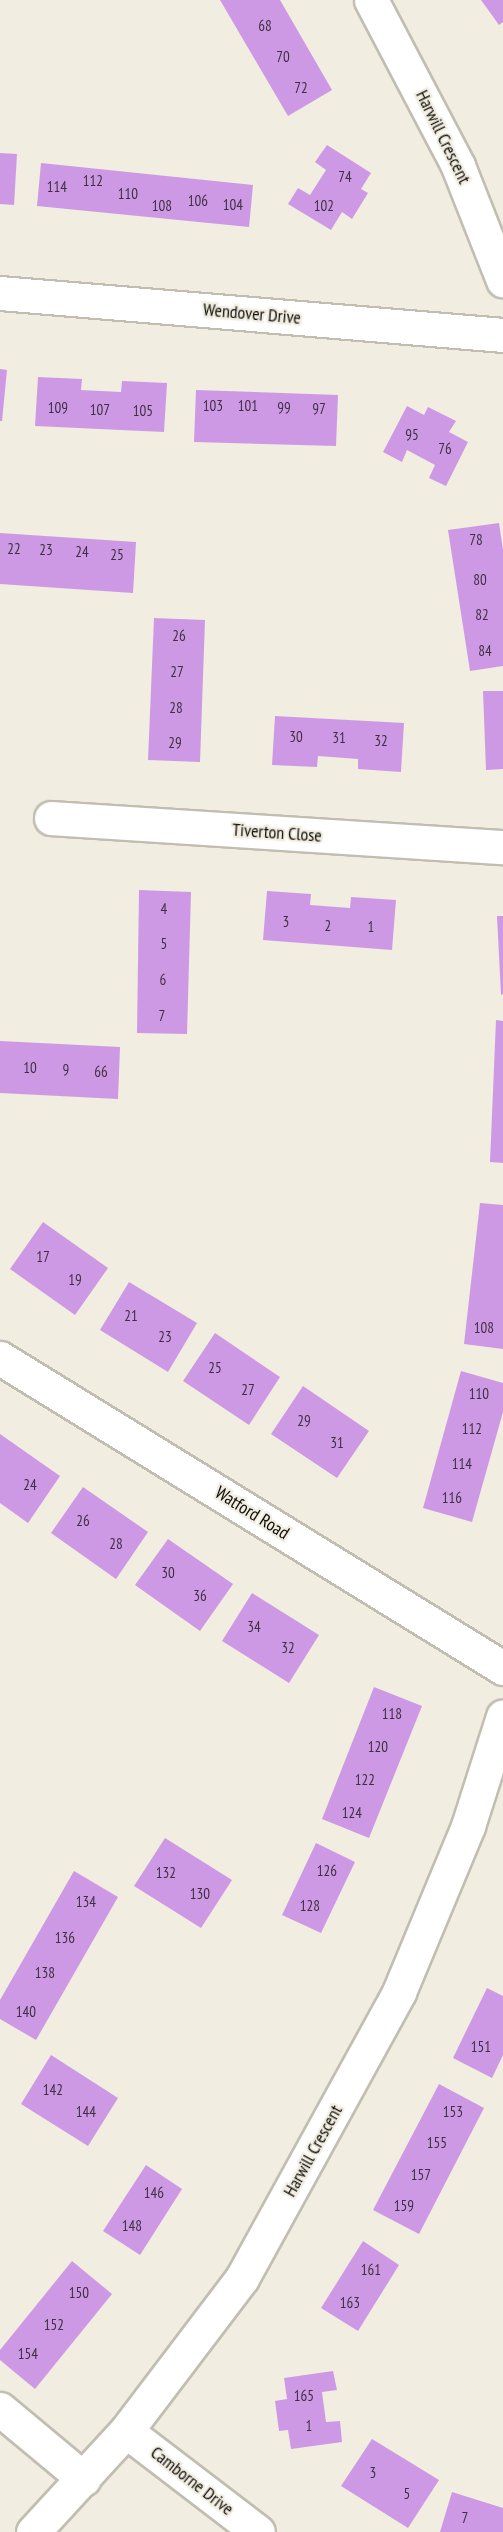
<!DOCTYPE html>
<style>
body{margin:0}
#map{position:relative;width:503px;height:2532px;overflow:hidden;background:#f1ede1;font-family:"PT Sans Narrow",sans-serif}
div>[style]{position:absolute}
.building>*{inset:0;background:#ce99e4}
.roads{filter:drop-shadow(2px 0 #c1beb1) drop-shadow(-2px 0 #c1beb1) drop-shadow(0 2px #c1beb1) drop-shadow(0 -2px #c1beb1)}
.minor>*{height:33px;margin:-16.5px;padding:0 16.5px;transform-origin:16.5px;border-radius:16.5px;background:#fff}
span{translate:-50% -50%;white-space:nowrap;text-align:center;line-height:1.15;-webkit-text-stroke:4.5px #f1ede1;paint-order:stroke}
.number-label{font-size:15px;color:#3e3040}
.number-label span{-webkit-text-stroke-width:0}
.street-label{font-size:18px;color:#0e0d09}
</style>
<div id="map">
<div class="building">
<div style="clip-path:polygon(220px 0,280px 0,332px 90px,288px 116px)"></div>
<div style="clip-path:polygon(481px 0,503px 0,503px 22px,499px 25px)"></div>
<div style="clip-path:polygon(327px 145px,371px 173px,361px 189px,368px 193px,352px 219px,342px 212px,331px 230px,288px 204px,298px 188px,310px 195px,326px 170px,315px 162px)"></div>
<div style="clip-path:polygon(0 153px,17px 154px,14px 205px,0 204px)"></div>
<div style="clip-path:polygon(41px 163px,253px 185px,249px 227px,37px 206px)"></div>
<div style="clip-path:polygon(0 369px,7px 370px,2px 421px,0 421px)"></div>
<div style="clip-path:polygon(38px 377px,82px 379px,81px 390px,121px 392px,122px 381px,167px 383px,164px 432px,35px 426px)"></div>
<div style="clip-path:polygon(196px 390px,338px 395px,336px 446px,194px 442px)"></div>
<div style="clip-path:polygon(407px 406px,424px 415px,428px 407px,456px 421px,449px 432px,468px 442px,446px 486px,429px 478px,435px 465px,407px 450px,402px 462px,383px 452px)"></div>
<div style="clip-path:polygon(499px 523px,503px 550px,503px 666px,470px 671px,448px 530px)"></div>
<div style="clip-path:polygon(0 533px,136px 542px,133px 593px,0 584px)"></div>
<div style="clip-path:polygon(154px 618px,205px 620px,200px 762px,148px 760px)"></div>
<div style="clip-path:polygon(483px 691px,503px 691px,503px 769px,486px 770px)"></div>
<div style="clip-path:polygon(275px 716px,404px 723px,401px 772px,358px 769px,358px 759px,318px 756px,317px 767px,272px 765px)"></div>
<div style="clip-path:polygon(139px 890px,191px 892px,187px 1034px,137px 1033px)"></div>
<div style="clip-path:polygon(267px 891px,311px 894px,310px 905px,350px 908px,351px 897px,396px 900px,392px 950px,263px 940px)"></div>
<div style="clip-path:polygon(497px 916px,503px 916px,503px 994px,501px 995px)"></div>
<div style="clip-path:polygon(496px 1020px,503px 1021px,503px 1163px,490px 1162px)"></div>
<div style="clip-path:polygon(0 1041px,120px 1047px,118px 1099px,0 1093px)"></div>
<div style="clip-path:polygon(480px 1203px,503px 1205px,503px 1349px,464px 1344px)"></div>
<div style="clip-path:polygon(43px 1222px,108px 1268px,75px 1315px,10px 1269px)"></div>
<div style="clip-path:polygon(129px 1282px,197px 1323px,168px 1372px,100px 1330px)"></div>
<div style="clip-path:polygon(215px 1333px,280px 1377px,249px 1425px,183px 1381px)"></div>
<div style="clip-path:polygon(461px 1371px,503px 1383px,503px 1412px,472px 1522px,423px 1508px)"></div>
<div style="clip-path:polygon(303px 1386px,369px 1431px,337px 1478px,271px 1434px)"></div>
<div style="clip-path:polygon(0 1434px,60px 1476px,28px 1523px,0 1503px)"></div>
<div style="clip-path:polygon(83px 1487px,148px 1532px,116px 1579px,51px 1533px)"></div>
<div style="clip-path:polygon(168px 1539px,233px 1584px,200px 1631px,135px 1585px)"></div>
<div style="clip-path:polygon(252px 1593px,319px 1635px,289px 1683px,222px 1641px)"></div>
<div style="clip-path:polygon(374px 1687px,422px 1706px,369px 1838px,322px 1819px)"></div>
<div style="clip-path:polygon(165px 1838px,232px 1880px,201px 1928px,134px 1886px)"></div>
<div style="clip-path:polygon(316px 1843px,355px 1862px,321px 1933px,282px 1915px)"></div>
<div style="clip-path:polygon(74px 1871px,118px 1897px,36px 2040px,0 2019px,0 2000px)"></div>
<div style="clip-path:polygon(487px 1988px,503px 1996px,503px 2055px,492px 2078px,453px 2058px)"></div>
<div style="clip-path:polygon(51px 2055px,118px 2098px,88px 2146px,21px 2104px)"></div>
<div style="clip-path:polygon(439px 2084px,484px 2108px,419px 2234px,373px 2210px)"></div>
<div style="clip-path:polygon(146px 2165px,182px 2189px,140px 2255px,103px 2231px)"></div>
<div style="clip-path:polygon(363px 2241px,399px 2265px,358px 2331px,321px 2308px)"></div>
<div style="clip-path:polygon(72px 2261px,112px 2294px,35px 2389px,0 2360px,0 2350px)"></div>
<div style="clip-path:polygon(333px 2371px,337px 2390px,322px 2392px,326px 2422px,340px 2421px,342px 2442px,291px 2449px,288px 2430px,279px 2431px,275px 2401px,287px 2399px,284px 2378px)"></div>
<div style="clip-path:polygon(372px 2439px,439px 2480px,408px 2528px,341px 2486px)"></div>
<div style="clip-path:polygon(452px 2492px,503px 2508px,503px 2532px,440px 2532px)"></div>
</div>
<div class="roads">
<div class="minor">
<div style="left:371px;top:0;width:187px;rotate:62.3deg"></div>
<div style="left:458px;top:166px;width:123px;rotate:68.5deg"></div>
<div style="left:0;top:293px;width:505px;rotate:4.77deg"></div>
<div style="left:51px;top:818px;width:453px;rotate:3.7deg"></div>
<div style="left:0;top:1358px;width:591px;rotate:31.65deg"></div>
<div style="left:0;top:2409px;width:109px;rotate:39.8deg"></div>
<div style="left:126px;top:2431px;width:166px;rotate:37.4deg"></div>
<div style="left:33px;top:2532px;width:137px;rotate:-47.4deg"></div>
<div style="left:126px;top:2431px;width:192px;rotate:-52.8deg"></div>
<div style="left:242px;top:2278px;width:326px;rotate:-61.2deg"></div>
<div style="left:399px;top:1992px;width:180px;rotate:-67.4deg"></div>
<div style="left:468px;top:1826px;width:115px;rotate:-72.3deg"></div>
</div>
</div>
<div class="number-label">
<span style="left:265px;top:26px">68</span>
<span style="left:283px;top:57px">70</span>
<span style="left:301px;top:88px">72</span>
<span style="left:345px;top:177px">74</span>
<span style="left:93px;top:181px">112</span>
<span style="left:57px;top:187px">114</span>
<span style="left:128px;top:194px">110</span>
<span style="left:198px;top:201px">106</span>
<span style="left:233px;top:205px">104</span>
<span style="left:162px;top:206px">108</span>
<span style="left:324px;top:206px">102</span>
<span style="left:213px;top:406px">103</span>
<span style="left:248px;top:406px">101</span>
<span style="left:58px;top:408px">109</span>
<span style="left:284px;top:408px">99</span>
<span style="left:319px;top:409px">97</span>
<span style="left:100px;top:410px">107</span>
<span style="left:143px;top:411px">105</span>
<span style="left:412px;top:435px">95</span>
<span style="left:445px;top:449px">76</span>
<span style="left:476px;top:540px">78</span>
<span style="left:14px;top:549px">22</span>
<span style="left:46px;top:550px">23</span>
<span style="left:82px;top:552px">24</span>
<span style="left:117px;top:555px">25</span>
<span style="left:480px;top:580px">80</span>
<span style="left:482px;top:615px">82</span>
<span style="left:179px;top:636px">26</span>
<span style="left:485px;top:651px">84</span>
<span style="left:177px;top:672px">27</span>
<span style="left:176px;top:708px">28</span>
<span style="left:296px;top:737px">30</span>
<span style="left:339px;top:738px">31</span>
<span style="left:381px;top:741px">32</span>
<span style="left:175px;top:743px">29</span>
<span style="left:164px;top:909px">4</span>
<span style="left:286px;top:922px">3</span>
<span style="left:328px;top:926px">2</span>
<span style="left:371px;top:927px">1</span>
<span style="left:164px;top:944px">5</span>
<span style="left:163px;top:980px">6</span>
<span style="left:162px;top:1016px">7</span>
<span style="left:30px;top:1068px">10</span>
<span style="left:66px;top:1070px">9</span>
<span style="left:101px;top:1072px">66</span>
<span style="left:43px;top:1257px">17</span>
<span style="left:75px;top:1280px">19</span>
<span style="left:131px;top:1316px">21</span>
<span style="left:484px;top:1328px">108</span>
<span style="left:165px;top:1337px">23</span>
<span style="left:215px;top:1368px">25</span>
<span style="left:248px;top:1390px">27</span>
<span style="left:479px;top:1394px">110</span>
<span style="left:304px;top:1421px">29</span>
<span style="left:472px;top:1429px">112</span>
<span style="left:337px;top:1443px">31</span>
<span style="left:462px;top:1464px">114</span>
<span style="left:30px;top:1485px">24</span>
<span style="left:452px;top:1498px">116</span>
<span style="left:83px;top:1521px">26</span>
<span style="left:116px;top:1544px">28</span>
<span style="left:168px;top:1573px">30</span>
<span style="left:200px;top:1596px">36</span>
<span style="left:254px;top:1627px">34</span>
<span style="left:288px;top:1648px">32</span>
<span style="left:392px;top:1714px">118</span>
<span style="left:378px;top:1747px">120</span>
<span style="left:365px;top:1780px">122</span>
<span style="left:352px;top:1813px">124</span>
<span style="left:327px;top:1871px">126</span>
<span style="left:166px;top:1873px">132</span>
<span style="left:200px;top:1894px">130</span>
<span style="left:86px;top:1902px">134</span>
<span style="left:310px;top:1906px">128</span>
<span style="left:65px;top:1938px">136</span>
<span style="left:45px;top:1973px">138</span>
<span style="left:26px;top:2012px">140</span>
<span style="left:481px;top:2047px">151</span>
<span style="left:53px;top:2090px">142</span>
<span style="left:86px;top:2112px">144</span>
<span style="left:453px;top:2112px">153</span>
<span style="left:437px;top:2143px">155</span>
<span style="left:421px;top:2175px">157</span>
<span style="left:154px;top:2193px">146</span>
<span style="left:404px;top:2206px">159</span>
<span style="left:132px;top:2226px">148</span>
<span style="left:371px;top:2270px">161</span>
<span style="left:79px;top:2293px">150</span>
<span style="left:350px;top:2303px">163</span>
<span style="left:54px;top:2325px">152</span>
<span style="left:28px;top:2354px">154</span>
<span style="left:304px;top:2396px">165</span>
<span style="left:309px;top:2426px">1</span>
<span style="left:373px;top:2473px">3</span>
<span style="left:407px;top:2494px">5</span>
<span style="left:465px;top:2518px">7</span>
</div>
<div class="street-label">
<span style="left:443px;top:137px;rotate:64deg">Harwill Crescent</span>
<span style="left:252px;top:314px;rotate:5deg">Wendover Drive</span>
<span style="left:277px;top:833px;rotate:4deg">Tiverton Close</span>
<span style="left:252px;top:1513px;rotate:32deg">Watford Road</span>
<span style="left:313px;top:2151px;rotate:-61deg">Harwill Crescent</span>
<span style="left:192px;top:2481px;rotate:38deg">Camborne Drive</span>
</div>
</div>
